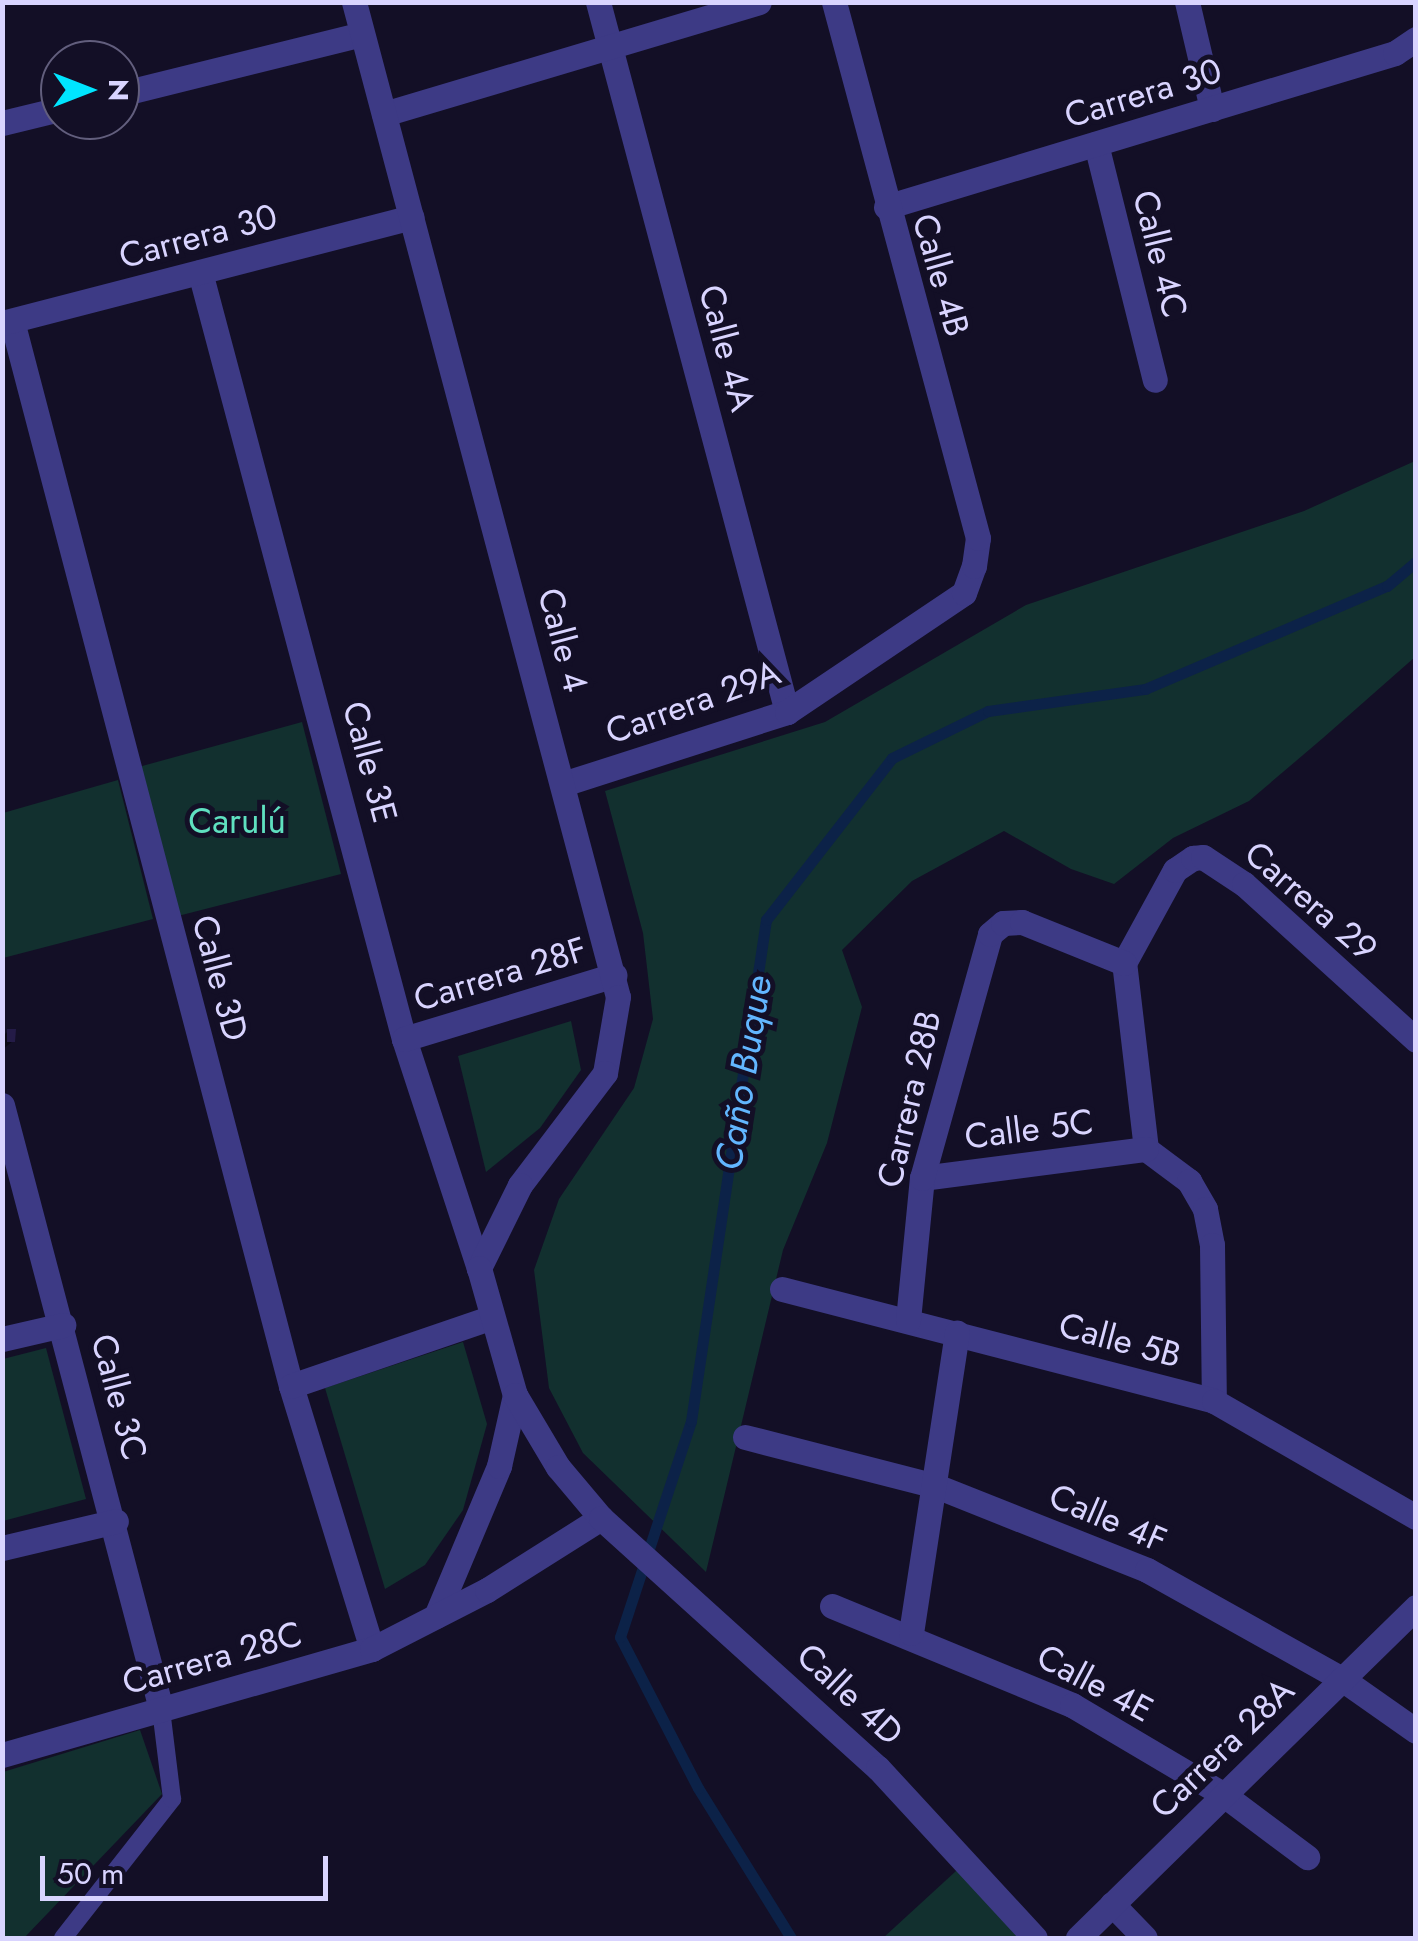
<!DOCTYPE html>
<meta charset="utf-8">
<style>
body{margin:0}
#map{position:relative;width:1418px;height:1941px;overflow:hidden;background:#130f26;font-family:Jost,sans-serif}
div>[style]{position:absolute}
.green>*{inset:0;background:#12302f}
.shadow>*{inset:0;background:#0007}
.stream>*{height:11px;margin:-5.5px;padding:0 5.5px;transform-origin:5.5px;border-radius:5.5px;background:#0c2248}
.building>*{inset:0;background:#241b47}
.service>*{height:18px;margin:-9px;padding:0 9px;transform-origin:9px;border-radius:9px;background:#3d3a85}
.minor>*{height:25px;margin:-12.5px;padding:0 12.5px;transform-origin:12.5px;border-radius:12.5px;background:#3d3a85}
.tertiary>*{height:25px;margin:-12.5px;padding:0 12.5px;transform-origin:12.5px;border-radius:12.5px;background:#3d3a85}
span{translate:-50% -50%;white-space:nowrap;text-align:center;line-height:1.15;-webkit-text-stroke:10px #130f26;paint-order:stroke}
.street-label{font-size:35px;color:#d9d4ff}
.park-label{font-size:35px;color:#5fe0c0}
.water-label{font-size:38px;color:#62b6ff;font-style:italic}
.frame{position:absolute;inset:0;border:5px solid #d9d4ff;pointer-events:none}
.north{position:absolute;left:40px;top:40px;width:100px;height:100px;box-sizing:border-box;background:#130f26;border:2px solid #625e7d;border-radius:50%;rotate:90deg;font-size:28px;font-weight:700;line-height:40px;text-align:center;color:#d9d4ff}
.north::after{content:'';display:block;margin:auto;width:35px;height:45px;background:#00e5ff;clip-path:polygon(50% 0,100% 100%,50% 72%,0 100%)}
.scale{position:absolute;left:40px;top:1856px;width:288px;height:45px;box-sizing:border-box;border:5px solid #d9d4ff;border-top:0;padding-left:12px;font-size:30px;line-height:35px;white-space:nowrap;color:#d9d4ff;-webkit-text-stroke:8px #130f26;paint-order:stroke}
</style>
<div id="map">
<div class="green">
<div style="clip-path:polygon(1415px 461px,1415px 657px,1323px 738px,1249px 801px,1173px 838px,1114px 884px,1071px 869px,1004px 831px,912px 881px,842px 950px,862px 1007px,827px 1143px,783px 1250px,706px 1572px,583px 1453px,549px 1388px,534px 1270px,559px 1199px,634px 1088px,653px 1019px,643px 933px,605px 791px,825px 722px,1026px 605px,1304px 511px)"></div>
<div style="clip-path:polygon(302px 722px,341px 874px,174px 917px,135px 768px)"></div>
<div style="clip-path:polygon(118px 780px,153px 919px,3px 958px,3px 813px)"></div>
<div style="clip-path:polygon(571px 1021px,581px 1070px,540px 1128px,486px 1172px,458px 1056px)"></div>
<div style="clip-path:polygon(463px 1342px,487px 1424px,463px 1510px,425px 1565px,385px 1589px,325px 1388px)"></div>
<div style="clip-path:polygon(46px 1348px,86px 1499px,3px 1521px,3px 1359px)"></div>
<div style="clip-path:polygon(140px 1730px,162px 1794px,24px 1938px,3px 1938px,3px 1772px)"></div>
<div style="clip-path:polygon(968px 1860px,1029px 1938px,883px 1938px)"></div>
</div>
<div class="shadow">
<div style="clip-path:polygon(8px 1031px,13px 1041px,2px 1050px,2px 1037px)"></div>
</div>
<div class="stream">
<div style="left:791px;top:1938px;width:176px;rotate:-121.8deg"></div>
<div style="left:698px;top:1788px;width:170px;rotate:-117.3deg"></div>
<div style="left:620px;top:1637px;width:227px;rotate:-71.8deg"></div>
<div style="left:691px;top:1421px;width:507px;rotate:-81.49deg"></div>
<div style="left:766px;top:920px;width:205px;rotate:-52.1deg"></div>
<div style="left:892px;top:758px;width:107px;rotate:-26.1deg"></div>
<div style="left:988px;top:711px;width:159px;rotate:-8deg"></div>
<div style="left:1145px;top:689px;width:263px;rotate:-23.1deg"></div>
<div style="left:1387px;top:586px;width:38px;rotate:-40deg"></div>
</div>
<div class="building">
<div style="clip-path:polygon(7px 1029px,16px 1029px,15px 1042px,7px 1042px)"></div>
</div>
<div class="service">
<div style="left:63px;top:1938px;width:177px;rotate:-51.9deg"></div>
<div style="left:172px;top:1799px;width:91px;rotate:-97deg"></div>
</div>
<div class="minor">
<div style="left:598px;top:2px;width:735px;rotate:75.09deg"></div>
<div style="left:1187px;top:2px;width:110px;rotate:76.8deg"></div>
<div style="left:120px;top:94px;width:249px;rotate:-13.9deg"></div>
<div style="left:384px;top:114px;width:391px;rotate:-16.6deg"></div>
<div style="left:2px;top:123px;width:60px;rotate:-13.6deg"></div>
<div style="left:1096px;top:144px;width:243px;rotate:76deg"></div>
<div style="left:886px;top:207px;width:532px;rotate:-16.83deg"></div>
<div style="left:1395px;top:53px;width:25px;rotate:-34deg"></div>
<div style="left:200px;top:272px;width:794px;rotate:75.11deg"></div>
<div style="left:404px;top:1039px;width:241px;rotate:71.9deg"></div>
<div style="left:12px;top:321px;width:1101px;rotate:75.32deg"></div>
<div style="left:291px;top:1386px;width:275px;rotate:72.9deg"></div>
<div style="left:2px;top:323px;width:423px;rotate:-14.5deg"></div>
<div style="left:566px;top:783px;width:232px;rotate:-17.8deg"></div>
<div style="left:787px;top:712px;width:213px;rotate:-33.9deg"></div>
<div style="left:964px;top:593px;width:29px;rotate:-70deg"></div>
<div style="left:974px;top:566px;width:28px;rotate:-82deg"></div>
<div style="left:978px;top:538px;width:555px;rotate:-105.04deg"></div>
<div style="left:404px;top:1039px;width:220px;rotate:-16.9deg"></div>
<div style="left:2px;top:1105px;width:625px;rotate:75.25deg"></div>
<div style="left:1146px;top:1149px;width:187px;rotate:-96.7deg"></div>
<div style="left:1124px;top:963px;width:106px;rotate:-61.3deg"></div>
<div style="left:1175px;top:870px;width:22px;rotate:-34deg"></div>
<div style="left:1193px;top:858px;width:10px;rotate:-6deg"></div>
<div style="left:1203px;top:857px;width:49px;rotate:33.4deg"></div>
<div style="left:1244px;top:884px;width:232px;rotate:42.2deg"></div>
<div style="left:1146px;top:1149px;width:54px;rotate:36.7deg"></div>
<div style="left:1189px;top:1181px;width:32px;rotate:60deg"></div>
<div style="left:1205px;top:1209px;width:37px;rotate:79deg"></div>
<div style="left:1212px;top:1245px;width:156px;rotate:89.3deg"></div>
<div style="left:922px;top:1178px;width:226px;rotate:-7.4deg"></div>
<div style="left:782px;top:1289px;width:446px;rotate:14.5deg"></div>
<div style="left:1214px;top:1401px;width:233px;rotate:29.9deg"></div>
<div style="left:908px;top:1320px;width:143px;rotate:-84.4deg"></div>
<div style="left:922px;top:1178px;width:253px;rotate:-74.4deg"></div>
<div style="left:990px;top:934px;width:17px;rotate:-40deg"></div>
<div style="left:1003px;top:923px;width:19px;rotate:-3deg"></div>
<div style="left:1022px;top:922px;width:110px;rotate:21.9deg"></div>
<div style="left:2px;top:1339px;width:63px;rotate:-12.9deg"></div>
<div style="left:291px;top:1386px;width:210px;rotate:-18.9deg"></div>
<div style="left:745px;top:1437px;width:197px;rotate:14.4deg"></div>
<div style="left:936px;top:1486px;width:227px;rotate:21.7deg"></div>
<div style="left:1147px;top:1570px;width:223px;rotate:29.2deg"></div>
<div style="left:1342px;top:1679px;width:90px;rotate:35.1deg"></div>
<div style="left:2px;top:1548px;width:117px;rotate:-13.3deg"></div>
<div style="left:832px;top:1606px;width:260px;rotate:22.4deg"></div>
<div style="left:1072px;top:1705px;width:177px;rotate:30.6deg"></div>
<div style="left:1224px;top:1795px;width:104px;rotate:36.8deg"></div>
<div style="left:436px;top:1616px;width:163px;rotate:-67.2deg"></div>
<div style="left:499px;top:1466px;width:73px;rotate:-77.3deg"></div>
<div style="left:911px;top:1633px;width:304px;rotate:-81.3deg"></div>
<div style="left:2px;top:1755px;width:385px;rotate:-16deg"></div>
<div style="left:372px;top:1649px;width:129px;rotate:-27.2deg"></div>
<div style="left:487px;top:1590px;width:135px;rotate:-32.3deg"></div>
<div style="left:1112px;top:1904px;width:47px;rotate:45.9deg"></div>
<div style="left:1078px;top:1938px;width:473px;rotate:-44.4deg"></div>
</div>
<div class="tertiary">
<div style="left:354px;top:2px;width:1029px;rotate:75.14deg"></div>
<div style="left:618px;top:997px;width:77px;rotate:99.7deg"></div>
<div style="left:605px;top:1073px;width:141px;rotate:127.2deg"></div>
<div style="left:520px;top:1185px;width:93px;rotate:116.3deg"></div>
<div style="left:479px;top:1268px;width:132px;rotate:74.2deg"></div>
<div style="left:515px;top:1395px;width:84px;rotate:59.2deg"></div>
<div style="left:558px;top:1467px;width:67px;rotate:49.9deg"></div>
<div style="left:601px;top:1518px;width:373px;rotate:42.1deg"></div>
<div style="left:878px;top:1768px;width:231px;rotate:47.3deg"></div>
</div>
<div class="street-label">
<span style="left:1143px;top:93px;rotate:-17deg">Carrera 30</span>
<span style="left:198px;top:236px;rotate:-15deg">Carrera 30</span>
<span style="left:1160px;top:254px;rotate:76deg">Calle 4C</span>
<span style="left:941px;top:275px;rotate:74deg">Calle 4B</span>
<span style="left:727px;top:348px;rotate:75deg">Calle 4A</span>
<span style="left:563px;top:640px;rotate:75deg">Calle 4</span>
<span style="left:693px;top:702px;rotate:-20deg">Carrera 29A</span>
<span style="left:370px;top:762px;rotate:75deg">Calle 3E</span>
<span style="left:1311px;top:901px;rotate:41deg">Carrera 29</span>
<span style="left:500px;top:974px;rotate:-17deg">Carrera 28F</span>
<span style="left:220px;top:978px;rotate:75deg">Calle 3D</span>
<span style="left:909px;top:1099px;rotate:-77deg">Carrera 28B</span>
<span style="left:1029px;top:1129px;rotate:-7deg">Calle 5C</span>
<span style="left:1120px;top:1340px;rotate:15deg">Calle 5B</span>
<span style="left:119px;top:1397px;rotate:75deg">Calle 3C</span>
<span style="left:1108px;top:1518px;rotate:23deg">Calle 4F</span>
<span style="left:212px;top:1658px;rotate:-16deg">Carrera 28C</span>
<span style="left:1095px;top:1683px;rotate:28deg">Calle 4E</span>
<span style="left:850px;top:1694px;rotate:43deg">Calle 4D</span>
<span style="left:1222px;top:1748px;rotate:-44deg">Carrera 28A</span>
</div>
<div class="park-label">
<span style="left:237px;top:821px">Carulú</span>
</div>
<div class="water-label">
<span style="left:743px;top:1073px;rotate:-81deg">Caño Buque</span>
</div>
<div class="frame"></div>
<div class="north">N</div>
<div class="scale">50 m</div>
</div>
